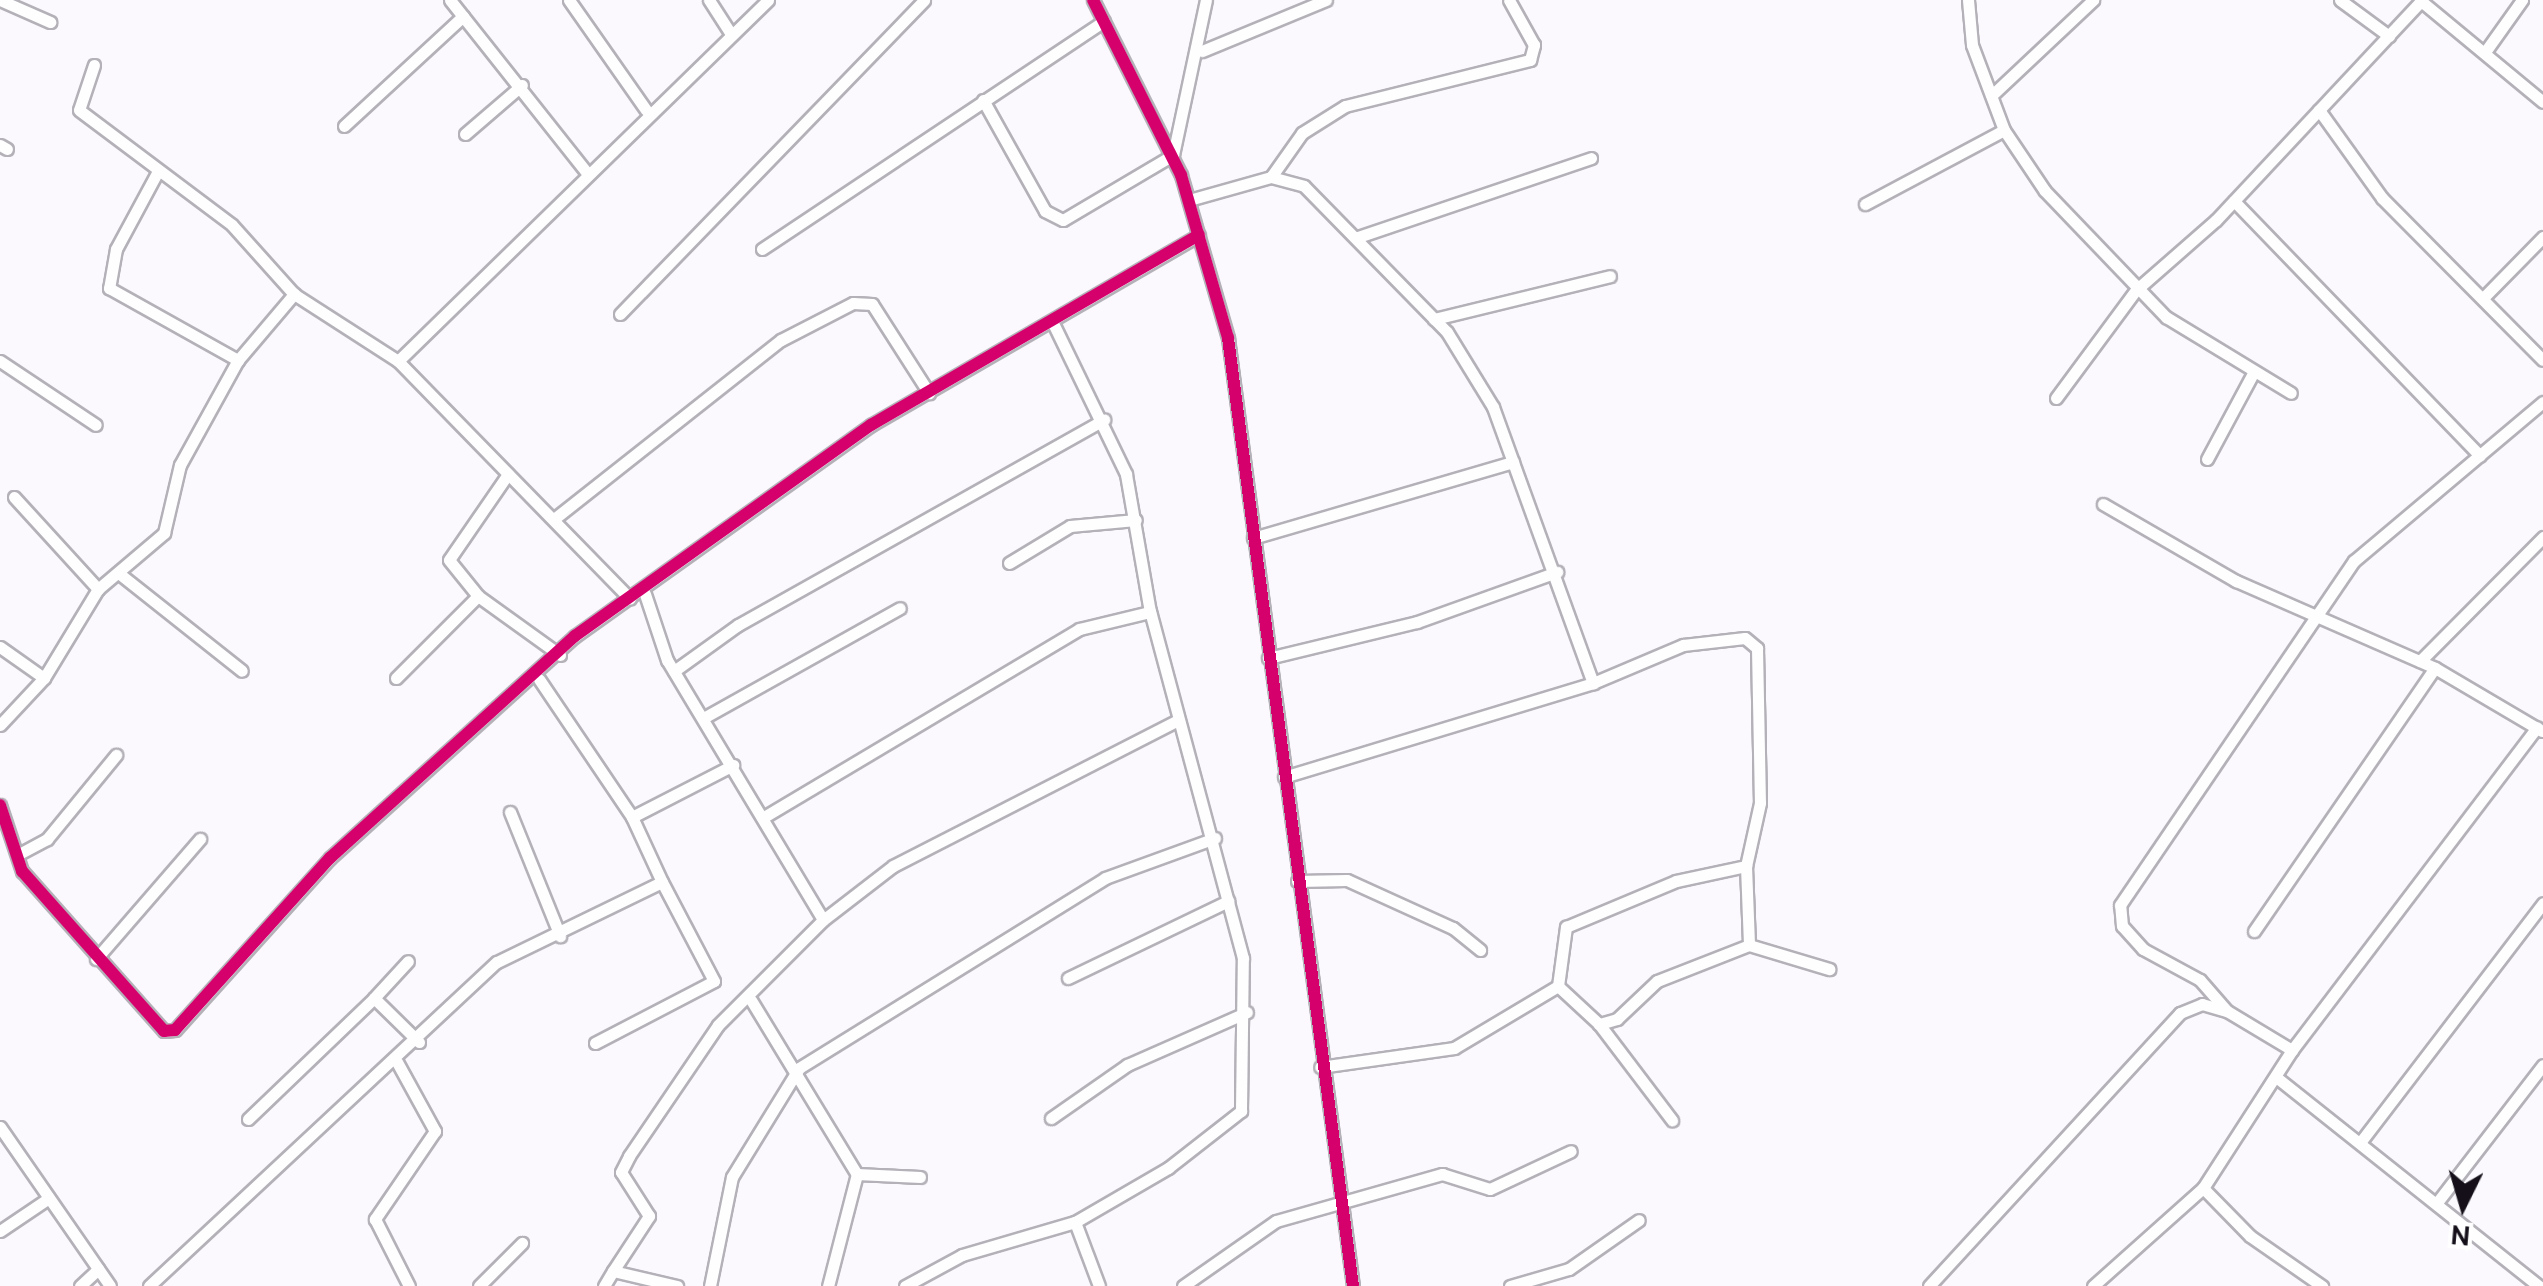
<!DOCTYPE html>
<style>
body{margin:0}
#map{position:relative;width:2543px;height:1286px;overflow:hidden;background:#fbf9fd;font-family:Cabin,sans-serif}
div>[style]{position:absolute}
.roads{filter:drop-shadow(2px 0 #b4b1b8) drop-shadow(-2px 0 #b4b1b8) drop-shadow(0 2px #b4b1b8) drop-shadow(0 -2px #b4b1b8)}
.minor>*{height:11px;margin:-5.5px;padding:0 5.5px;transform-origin:5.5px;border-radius:5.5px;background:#fefeff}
.cycleway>*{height:12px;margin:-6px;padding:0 6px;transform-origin:6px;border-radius:6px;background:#d6006c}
span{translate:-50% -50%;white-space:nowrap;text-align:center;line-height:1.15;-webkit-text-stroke:8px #fff;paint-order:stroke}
.north{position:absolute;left:2413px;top:1156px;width:100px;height:100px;-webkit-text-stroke:8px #fff;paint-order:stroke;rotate:185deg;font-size:28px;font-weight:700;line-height:40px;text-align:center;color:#140f19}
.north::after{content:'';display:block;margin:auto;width:35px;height:45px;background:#140f19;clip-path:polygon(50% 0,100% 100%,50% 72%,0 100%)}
</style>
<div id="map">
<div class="roads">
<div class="minor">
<div style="left:0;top:0;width:55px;rotate:23.7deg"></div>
<div style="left:450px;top:0;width:222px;rotate:51.6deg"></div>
<div style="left:569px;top:0;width:134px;rotate:55deg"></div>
<div style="left:709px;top:0;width:40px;rotate:57.1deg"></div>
<div style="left:1093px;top:0;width:196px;rotate:63.3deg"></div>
<div style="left:1181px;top:175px;width:170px;rotate:73.9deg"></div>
<div style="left:1228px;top:338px;width:956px;rotate:82.49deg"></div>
<div style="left:1968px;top:0;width:45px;rotate:84.9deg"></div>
<div style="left:1972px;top:45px;width:91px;rotate:69.4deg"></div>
<div style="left:2004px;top:130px;width:73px;rotate:56.1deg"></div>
<div style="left:2045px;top:191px;width:175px;rotate:46.2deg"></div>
<div style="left:2166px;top:317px;width:146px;rotate:31.3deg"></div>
<div style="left:2340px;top:0;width:61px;rotate:36.3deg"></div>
<div style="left:2421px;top:1px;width:158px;rotate:39.6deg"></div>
<div style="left:1202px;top:51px;width:134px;rotate:-22.4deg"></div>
<div style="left:2485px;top:52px;width:64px;rotate:-54.6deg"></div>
<div style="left:94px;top:65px;width:47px;rotate:108.4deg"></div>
<div style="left:79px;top:110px;width:191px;rotate:36.9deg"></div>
<div style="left:232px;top:225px;width:93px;rotate:48.1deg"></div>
<div style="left:294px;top:294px;width:124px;rotate:32.8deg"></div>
<div style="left:398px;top:361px;width:332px;rotate:45.7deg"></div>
<div style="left:1992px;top:95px;width:139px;rotate:-43.2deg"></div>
<div style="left:983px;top:100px;width:127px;rotate:60.8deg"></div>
<div style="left:1045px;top:211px;width:20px;rotate:27deg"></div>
<div style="left:1063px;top:220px;width:128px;rotate:-30.6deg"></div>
<div style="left:1173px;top:155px;width:158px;rotate:-78deg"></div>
<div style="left:2319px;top:110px;width:108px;rotate:54.4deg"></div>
<div style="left:2382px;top:198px;width:228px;rotate:45.2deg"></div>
<div style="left:344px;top:126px;width:162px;rotate:-42.7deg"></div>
<div style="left:465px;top:134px;width:75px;rotate:-40.7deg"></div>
<div style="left:0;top:145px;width:8px;rotate:30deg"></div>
<div style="left:158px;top:171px;width:89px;rotate:118.3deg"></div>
<div style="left:116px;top:249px;width:40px;rotate:100deg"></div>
<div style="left:109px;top:288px;width:148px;rotate:29.2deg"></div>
<div style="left:1271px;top:177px;width:54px;rotate:-54.8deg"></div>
<div style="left:1302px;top:133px;width:51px;rotate:-32.1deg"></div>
<div style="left:1345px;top:106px;width:191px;rotate:-14deg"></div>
<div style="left:1530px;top:60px;width:16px;rotate:-75deg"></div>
<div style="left:1534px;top:45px;width:51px;rotate:-119.1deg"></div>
<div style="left:1189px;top:200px;width:85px;rotate:-15.7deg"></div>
<div style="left:1271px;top:177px;width:34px;rotate:15deg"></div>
<div style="left:1304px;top:186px;width:204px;rotate:45.6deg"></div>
<div style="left:1447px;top:332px;width:88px;rotate:58.5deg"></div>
<div style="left:1493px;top:407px;width:294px;rotate:70.1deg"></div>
<div style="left:2234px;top:201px;width:354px;rotate:46deg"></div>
<div style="left:1865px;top:204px;width:157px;rotate:-28deg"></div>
<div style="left:1358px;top:237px;width:246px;rotate:-18.7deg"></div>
<div style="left:762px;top:249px;width:411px;rotate:-33.7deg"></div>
<div style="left:2483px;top:298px;width:86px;rotate:-45.5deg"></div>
<div style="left:620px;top:314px;width:437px;rotate:-45.9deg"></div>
<div style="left:1434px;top:319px;width:181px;rotate:-13.7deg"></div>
<div style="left:0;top:361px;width:115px;rotate:33.7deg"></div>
<div style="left:398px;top:361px;width:517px;rotate:-44.29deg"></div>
<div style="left:2056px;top:398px;width:134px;rotate:-53.5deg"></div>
<div style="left:2136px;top:290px;width:106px;rotate:-41.2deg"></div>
<div style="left:2216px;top:220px;width:301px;rotate:-46.9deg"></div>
<div style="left:2207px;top:459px;width:95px;rotate:-61.8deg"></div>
<div style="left:508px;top:474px;width:104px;rotate:124.5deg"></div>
<div style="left:449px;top:560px;width:46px;rotate:51.1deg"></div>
<div style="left:478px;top:596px;width:101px;rotate:35.7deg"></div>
<div style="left:14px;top:497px;width:125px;rotate:47.6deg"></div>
<div style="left:2103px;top:504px;width:154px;rotate:30.1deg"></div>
<div style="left:2236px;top:581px;width:217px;rotate:23.6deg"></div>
<div style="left:2435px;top:668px;width:124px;rotate:30.5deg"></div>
<div style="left:554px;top:519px;width:289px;rotate:-38.3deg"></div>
<div style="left:781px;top:340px;width:81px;rotate:-27.2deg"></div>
<div style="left:853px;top:303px;width:19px;rotate:3deg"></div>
<div style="left:872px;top:304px;width:106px;rotate:57.4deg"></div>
<div style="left:1253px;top:538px;width:271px;rotate:-16.3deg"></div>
<div style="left:1009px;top:563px;width:71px;rotate:-31.2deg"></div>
<div style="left:1070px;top:526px;width:66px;rotate:-5.2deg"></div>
<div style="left:121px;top:575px;width:154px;rotate:38.4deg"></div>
<div style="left:645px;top:594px;width:70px;rotate:71.6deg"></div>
<div style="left:667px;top:660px;width:303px;rotate:59deg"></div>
<div style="left:0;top:647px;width:54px;rotate:35.2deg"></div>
<div style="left:1268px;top:658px;width:153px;rotate:-13.6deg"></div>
<div style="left:1417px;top:622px;width:149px;rotate:-19.7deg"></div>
<div style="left:2420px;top:661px;width:175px;rotate:-45.2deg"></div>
<div style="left:674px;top:671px;width:79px;rotate:-35.7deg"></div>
<div style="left:738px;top:625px;width:420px;rotate:-29.3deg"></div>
<div style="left:396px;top:678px;width:116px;rotate:-45deg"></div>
<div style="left:705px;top:717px;width:223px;rotate:-29.2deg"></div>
<div style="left:0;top:725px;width:64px;rotate:-46.9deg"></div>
<div style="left:44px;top:678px;width:104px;rotate:-58.8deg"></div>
<div style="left:98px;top:589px;width:87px;rotate:-40.3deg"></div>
<div style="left:164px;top:533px;width:70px;rotate:-76.8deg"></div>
<div style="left:180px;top:465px;width:120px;rotate:-61.1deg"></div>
<div style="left:238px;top:360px;width:87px;rotate:-49.7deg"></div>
<div style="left:1284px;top:777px;width:323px;rotate:-16.9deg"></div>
<div style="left:1593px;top:683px;width:98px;rotate:-22.9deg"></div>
<div style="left:1683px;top:645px;width:62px;rotate:-6.4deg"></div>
<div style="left:1745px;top:638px;width:16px;rotate:40deg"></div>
<div style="left:1757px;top:648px;width:155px;rotate:88.9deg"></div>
<div style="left:1760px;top:803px;width:65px;rotate:102.5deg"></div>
<div style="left:1746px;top:866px;width:79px;rotate:87.8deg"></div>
<div style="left:1749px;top:945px;width:99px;rotate:158.6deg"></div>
<div style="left:1657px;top:981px;width:55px;rotate:136.5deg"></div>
<div style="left:1617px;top:1019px;width:19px;rotate:164deg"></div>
<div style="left:1599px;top:1024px;width:56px;rotate:-137.2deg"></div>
<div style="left:1558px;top:986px;width:121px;rotate:149.2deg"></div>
<div style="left:1454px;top:1048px;width:135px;rotate:171.9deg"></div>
<div style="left:0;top:805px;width:70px;rotate:71.6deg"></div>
<div style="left:22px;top:871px;width:214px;rotate:48.4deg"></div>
<div style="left:164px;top:1031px;width:11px;rotate:-5deg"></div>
<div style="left:175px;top:1030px;width:232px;rotate:-48deg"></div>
<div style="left:330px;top:858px;width:331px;rotate:-42.2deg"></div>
<div style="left:575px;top:636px;width:364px;rotate:-35.5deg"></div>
<div style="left:871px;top:425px;width:379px;rotate:-30.1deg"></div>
<div style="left:510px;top:812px;width:134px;rotate:68deg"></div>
<div style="left:632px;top:817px;width:114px;rotate:-27.2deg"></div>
<div style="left:764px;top:817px;width:367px;rotate:-30.8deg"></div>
<div style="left:1079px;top:629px;width:73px;rotate:-13.5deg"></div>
<div style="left:19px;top:854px;width:32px;rotate:-28deg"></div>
<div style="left:47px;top:839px;width:109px;rotate:-50.6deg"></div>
<div style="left:1297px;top:881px;width:50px;rotate:-1.1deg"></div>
<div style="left:1347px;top:880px;width:116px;rotate:24.4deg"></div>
<div style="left:1453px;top:928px;width:35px;rotate:39deg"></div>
<div style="left:2254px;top:931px;width:319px;rotate:-55.5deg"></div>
<div style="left:1749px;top:945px;width:84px;rotate:16.7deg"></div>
<div style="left:96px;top:959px;width:159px;rotate:-49.1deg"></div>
<div style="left:1068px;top:978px;width:178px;rotate:-25.7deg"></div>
<div style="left:1558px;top:986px;width:60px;rotate:-82.3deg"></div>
<div style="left:1566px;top:927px;width:119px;rotate:-22.7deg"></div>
<div style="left:1676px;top:881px;width:72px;rotate:-12.1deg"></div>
<div style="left:374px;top:998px;width:50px;rotate:-47.4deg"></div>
<div style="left:751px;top:1000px;width:204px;rotate:58.7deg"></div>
<div style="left:857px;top:1174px;width:116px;rotate:104.5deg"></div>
<div style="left:2227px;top:1011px;width:41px;rotate:-131.1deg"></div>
<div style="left:2200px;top:980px;width:65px;rotate:-151.5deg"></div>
<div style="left:2143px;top:949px;width:31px;rotate:-132deg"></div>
<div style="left:2122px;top:926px;width:21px;rotate:-95deg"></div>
<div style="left:2120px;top:905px;width:416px;rotate:-55.8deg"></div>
<div style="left:2354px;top:561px;width:247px;rotate:-40.1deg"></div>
<div style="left:1599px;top:1024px;width:121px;rotate:52.8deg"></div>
<div style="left:595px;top:1043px;width:134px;rotate:-27.5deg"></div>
<div style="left:714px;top:981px;width:112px;rotate:-117.7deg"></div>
<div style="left:397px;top:1062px;width:79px;rotate:61.2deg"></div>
<div style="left:435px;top:1131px;width:107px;rotate:124.3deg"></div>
<div style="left:375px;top:1219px;width:75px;rotate:63.1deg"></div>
<div style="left:2276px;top:1077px;width:336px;rotate:38.5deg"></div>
<div style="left:1051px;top:1118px;width:93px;rotate:-34.9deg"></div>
<div style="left:1127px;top:1065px;width:131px;rotate:-23.8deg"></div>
<div style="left:248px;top:1119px;width:175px;rotate:-43.8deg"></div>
<div style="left:374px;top:998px;width:63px;rotate:44.4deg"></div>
<div style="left:0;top:1127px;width:193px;rotate:55.3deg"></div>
<div style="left:2362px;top:1140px;width:298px;rotate:-52.6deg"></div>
<div style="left:857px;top:1174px;width:63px;rotate:2.7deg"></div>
<div style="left:2203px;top:1188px;width:67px;rotate:45.6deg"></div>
<div style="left:2250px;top:1236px;width:88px;rotate:34.8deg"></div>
<div style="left:2439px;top:1200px;width:170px;rotate:-52.4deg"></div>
<div style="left:1075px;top:1222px;width:68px;rotate:69.4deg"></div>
<div style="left:0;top:1231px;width:59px;rotate:-34deg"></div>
<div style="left:613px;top:1271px;width:66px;rotate:-56.8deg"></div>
<div style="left:649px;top:1216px;width:52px;rotate:-122.5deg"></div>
<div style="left:621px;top:1172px;width:18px;rotate:-63deg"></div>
<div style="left:629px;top:1156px;width:158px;rotate:-55.8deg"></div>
<div style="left:718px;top:1025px;width:148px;rotate:-45deg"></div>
<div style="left:823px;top:920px;width:88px;rotate:-37.6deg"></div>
<div style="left:893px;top:866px;width:320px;rotate:-27.1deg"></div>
<div style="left:80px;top:1286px;width:25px;rotate:-43deg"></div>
<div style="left:149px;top:1286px;width:475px;rotate:-43deg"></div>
<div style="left:497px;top:962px;width:183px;rotate:-25.9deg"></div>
<div style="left:662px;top:882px;width:72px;rotate:-114.8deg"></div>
<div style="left:632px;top:817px;width:166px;rotate:-124deg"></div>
<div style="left:479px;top:1286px;width:61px;rotate:-45deg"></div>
<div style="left:604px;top:1286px;width:17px;rotate:-59deg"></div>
<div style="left:613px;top:1271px;width:66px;rotate:13.2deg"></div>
<div style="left:710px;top:1286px;width:111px;rotate:-78.6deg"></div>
<div style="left:732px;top:1177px;width:128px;rotate:-58.4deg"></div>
<div style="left:799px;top:1068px;width:360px;rotate:-31.8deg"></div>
<div style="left:1105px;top:878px;width:117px;rotate:-20deg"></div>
<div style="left:905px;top:1286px;width:65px;rotate:-28.5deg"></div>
<div style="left:962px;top:1255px;width:118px;rotate:-16.3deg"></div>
<div style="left:1075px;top:1222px;width:108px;rotate:-30.1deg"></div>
<div style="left:1168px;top:1168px;width:93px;rotate:-38deg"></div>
<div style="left:1241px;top:1111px;width:153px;rotate:-89.3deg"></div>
<div style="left:1243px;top:958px;width:358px;rotate:-105deg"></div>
<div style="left:1150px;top:612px;width:140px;rotate:-99.9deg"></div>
<div style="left:1126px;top:474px;width:168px;rotate:-115.8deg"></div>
<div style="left:1183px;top:1286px;width:113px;rotate:-35deg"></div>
<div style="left:1276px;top:1221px;width:173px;rotate:-15.8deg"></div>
<div style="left:1442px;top:1174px;width:50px;rotate:17.4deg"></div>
<div style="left:1490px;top:1189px;width:89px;rotate:-25.1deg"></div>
<div style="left:1510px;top:1286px;width:61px;rotate:-16.1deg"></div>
<div style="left:1569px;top:1269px;width:85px;rotate:-35deg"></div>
<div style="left:1929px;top:1286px;width:371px;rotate:-47.4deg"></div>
<div style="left:2180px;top:1013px;width:24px;rotate:-22deg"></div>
<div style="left:2202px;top:1004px;width:26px;rotate:16deg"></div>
<div style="left:2227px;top:1011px;width:76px;rotate:31deg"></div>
<div style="left:2093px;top:1286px;width:147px;rotate:-41.7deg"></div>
<div style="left:2203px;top:1188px;width:164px;rotate:-57.2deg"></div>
<div style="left:2292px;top:1050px;width:405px;rotate:-52.8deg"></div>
</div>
</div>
<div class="cycleway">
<div style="left:1093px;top:0;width:196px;rotate:63.3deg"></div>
<div style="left:1181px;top:175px;width:170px;rotate:73.9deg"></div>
<div style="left:1228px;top:338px;width:956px;rotate:82.49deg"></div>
<div style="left:0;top:805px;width:70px;rotate:71.6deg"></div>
<div style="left:22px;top:871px;width:214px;rotate:48.4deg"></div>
<div style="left:164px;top:1031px;width:11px;rotate:-5deg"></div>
<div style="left:175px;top:1030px;width:232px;rotate:-48deg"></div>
<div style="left:330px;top:858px;width:331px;rotate:-42.2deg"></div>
<div style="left:575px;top:636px;width:364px;rotate:-35.5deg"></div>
<div style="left:871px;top:425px;width:379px;rotate:-30.1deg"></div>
</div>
<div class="north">N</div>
</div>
